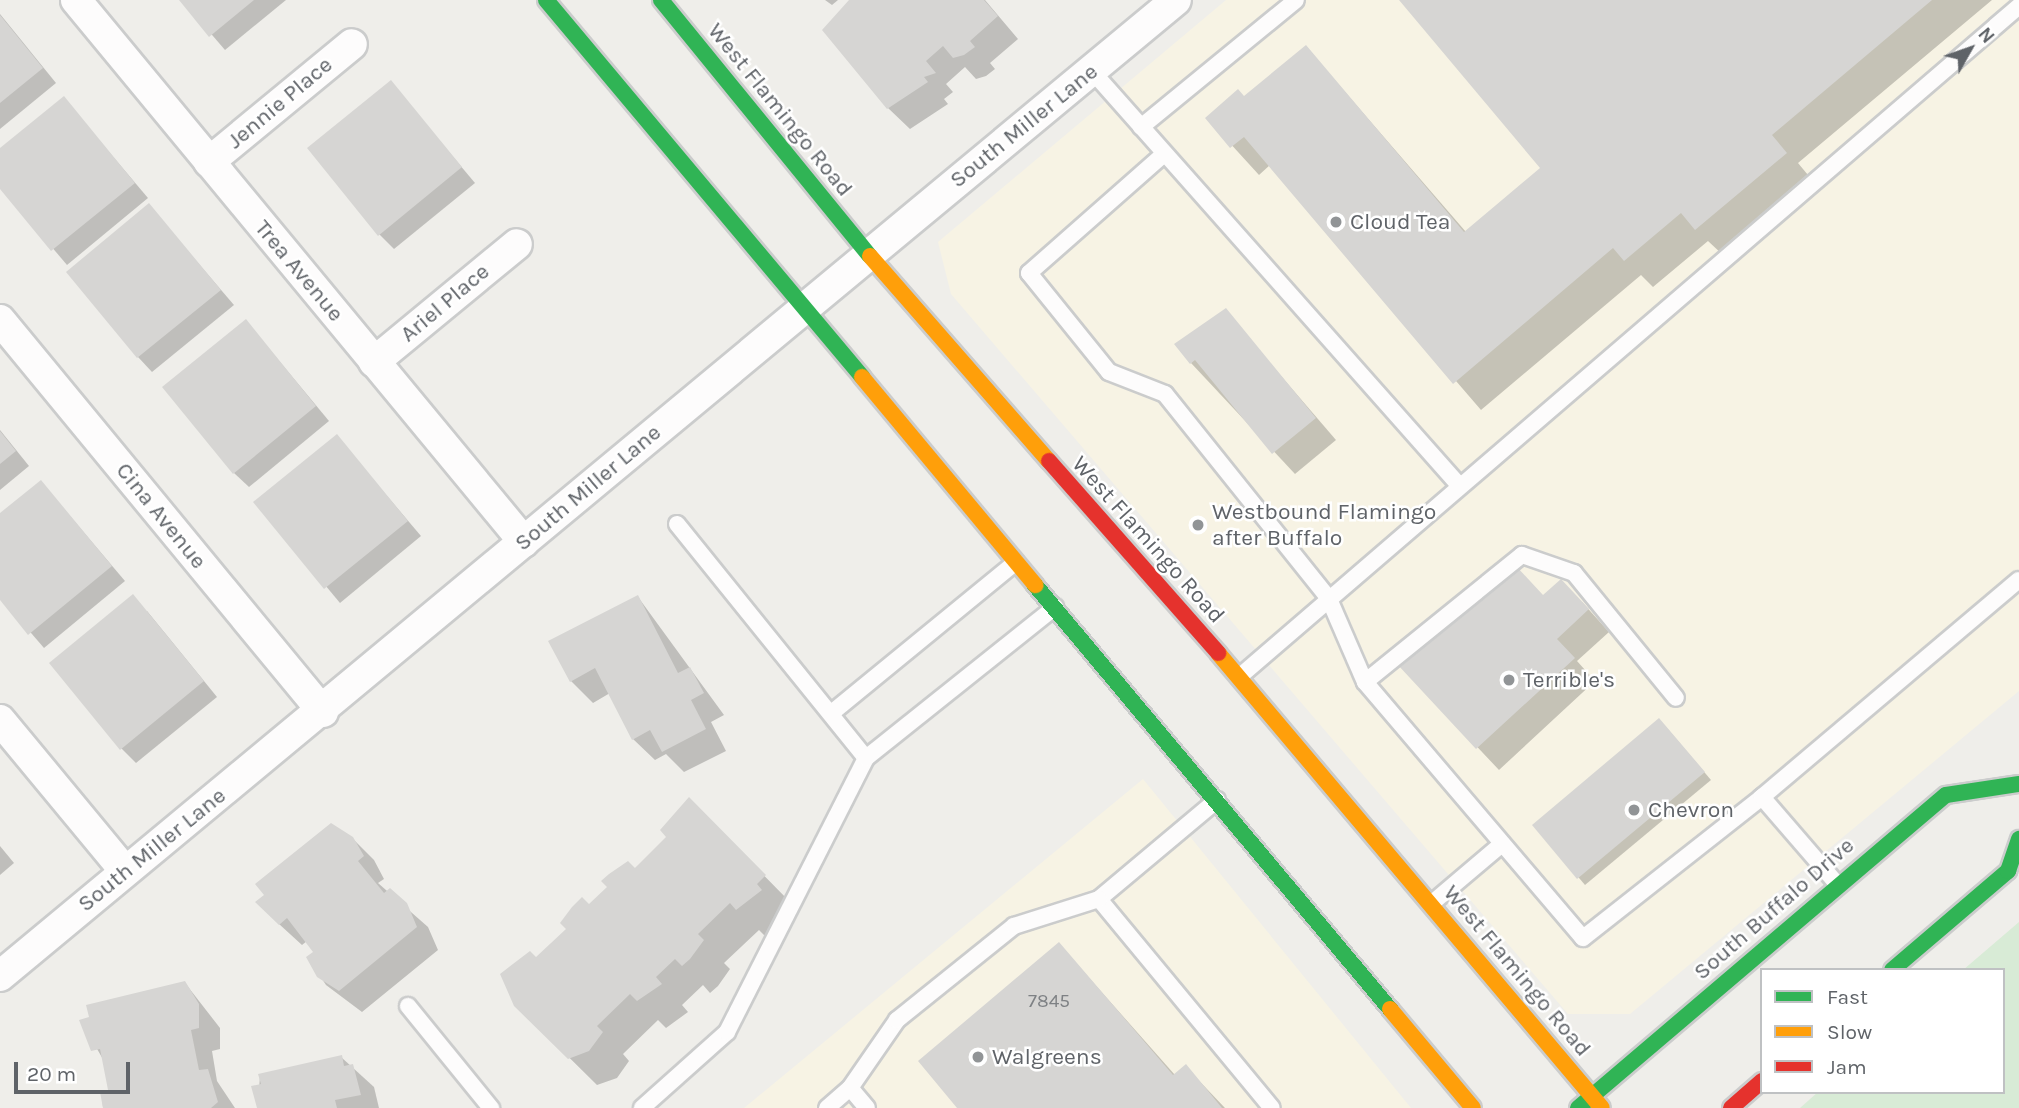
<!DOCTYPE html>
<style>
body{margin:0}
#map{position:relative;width:2019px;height:1108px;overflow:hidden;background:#efeeea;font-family:Karla,sans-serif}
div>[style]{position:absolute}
.commercial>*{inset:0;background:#f7f3e4}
.green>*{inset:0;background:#d8ebd6}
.shadow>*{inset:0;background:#0003}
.building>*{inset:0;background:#d6d5d3}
.roads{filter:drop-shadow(2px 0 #cbcccc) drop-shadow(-2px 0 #cbcccc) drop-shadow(0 2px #cbcccc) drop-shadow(0 -2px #cbcccc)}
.lane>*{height:16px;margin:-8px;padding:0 8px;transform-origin:8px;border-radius:8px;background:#fdfcfc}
.street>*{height:30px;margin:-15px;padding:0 15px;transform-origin:15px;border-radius:15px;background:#fdfcfc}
.fast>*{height:16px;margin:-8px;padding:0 8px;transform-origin:8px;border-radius:8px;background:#30b455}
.slow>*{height:16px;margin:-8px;padding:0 8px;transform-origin:8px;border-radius:8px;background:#ff9f0a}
.jam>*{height:16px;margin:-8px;padding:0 8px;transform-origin:8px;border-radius:8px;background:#e5322d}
.dots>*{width:19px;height:19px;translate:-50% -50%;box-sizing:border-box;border:4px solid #fff;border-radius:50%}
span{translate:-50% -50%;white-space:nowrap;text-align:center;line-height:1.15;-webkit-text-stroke:5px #fff;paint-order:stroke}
.number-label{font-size:19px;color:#7e8184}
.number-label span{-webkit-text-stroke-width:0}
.street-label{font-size:23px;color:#5f6368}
.poi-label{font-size:23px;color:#5f6368}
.left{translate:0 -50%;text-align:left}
.legend{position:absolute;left:1760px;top:968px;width:245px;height:126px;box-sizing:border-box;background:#fff;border:2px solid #bfc1c3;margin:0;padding:9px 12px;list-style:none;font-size:21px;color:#5f6368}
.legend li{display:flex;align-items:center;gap:14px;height:35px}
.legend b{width:35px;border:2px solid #bfc1c3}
.north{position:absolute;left:1935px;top:14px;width:70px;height:70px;-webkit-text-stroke:5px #fff;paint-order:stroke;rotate:50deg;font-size:19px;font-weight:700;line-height:28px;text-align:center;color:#5f6368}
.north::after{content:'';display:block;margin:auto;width:24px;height:32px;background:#5f6368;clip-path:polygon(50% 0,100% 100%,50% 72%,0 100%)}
.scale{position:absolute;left:14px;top:1062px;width:116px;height:32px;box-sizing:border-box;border:4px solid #5f6368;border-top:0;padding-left:9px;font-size:21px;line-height:24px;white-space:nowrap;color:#5f6368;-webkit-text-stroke:5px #fff;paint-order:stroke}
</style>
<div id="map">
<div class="commercial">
<div style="clip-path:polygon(1226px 0,2019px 0,2019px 691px,1630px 1014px,1568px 1014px,951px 294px,938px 242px)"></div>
<div style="clip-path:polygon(1143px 779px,1411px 1108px,744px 1108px)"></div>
</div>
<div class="green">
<div style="clip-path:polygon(2019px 922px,2019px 1108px,1800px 1108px,1818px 1092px,2003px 1092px,2003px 970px,1963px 970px)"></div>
</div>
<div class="shadow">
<div style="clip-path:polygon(182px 0,286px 0,225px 50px)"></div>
<div style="clip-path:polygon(825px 0,838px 0,832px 5px)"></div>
<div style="clip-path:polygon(853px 0,985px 0,1018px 39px,990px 63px,995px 69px,986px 76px,976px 79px,965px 67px,946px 84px,953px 92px,944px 99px,948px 104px,910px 129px,888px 108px)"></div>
<div style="clip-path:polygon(1401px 0,1992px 0,1798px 163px,1813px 181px,1724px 256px,1708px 241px,1653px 287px,1641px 275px,1481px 410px,1270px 165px,1259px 175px,1207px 118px,1245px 98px,1306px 47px,1466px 232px,1543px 168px)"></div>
<div style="clip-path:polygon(0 14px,56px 83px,0 129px)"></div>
<div style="clip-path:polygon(391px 83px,475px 183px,394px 249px,379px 234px)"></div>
<div style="clip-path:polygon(64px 99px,148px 198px,67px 265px,0 186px,0 150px)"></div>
<div style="clip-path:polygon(149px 206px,234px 305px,152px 372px,138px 357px)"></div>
<div style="clip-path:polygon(1225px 311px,1336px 440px,1295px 474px,1191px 363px)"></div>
<div style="clip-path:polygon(246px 321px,329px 421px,249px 487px,234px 473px)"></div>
<div style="clip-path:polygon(0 430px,29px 466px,0 490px)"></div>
<div style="clip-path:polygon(336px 436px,421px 536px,340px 603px,256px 502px)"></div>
<div style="clip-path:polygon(41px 482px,125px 581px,44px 648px,0 597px,0 515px)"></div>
<div style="clip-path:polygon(638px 597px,724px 715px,711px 722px,726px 751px,684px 772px,666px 754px,655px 760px,633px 739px,610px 693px,593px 703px,571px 681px)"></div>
<div style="clip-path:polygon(1582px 602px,1609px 632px,1577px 661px,1595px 681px,1499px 770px,1399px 664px)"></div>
<div style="clip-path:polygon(147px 611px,217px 697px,136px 763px,121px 748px)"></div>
<div style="clip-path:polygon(1666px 727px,1711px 780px,1585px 885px,1534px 825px)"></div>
<div style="clip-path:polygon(689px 799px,792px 904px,781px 925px,765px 936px,759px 930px,724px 963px,730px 969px,718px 986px,710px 993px,703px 985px,682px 1005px,688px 1012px,666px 1028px,658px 1020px,623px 1054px,629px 1061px,617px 1078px,597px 1085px,516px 1005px,536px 960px,669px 837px)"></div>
<div style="clip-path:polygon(352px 838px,374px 860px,384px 879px,378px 883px,428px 927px,438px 950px,362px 1012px,326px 985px,308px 958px,316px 952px,307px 941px,302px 945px,279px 924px)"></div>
<div style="clip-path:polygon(0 846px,14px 863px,0 875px)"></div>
<div style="clip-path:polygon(1059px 944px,1175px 1075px,1186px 1067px,1225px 1108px,960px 1108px)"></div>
<div style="clip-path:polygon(185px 983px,220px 1028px,220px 1049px,212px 1051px,217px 1081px,235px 1108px,103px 1108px,102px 1093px,110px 1092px,104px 1061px,81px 1021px)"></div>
<div style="clip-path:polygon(341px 1057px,374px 1087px,379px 1108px,258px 1108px,260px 1075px)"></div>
</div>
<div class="building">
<div style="clip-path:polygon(179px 0,254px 0,209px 37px)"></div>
<div style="clip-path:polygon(849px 0,984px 0,998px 16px,970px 41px,975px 47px,964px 55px,953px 58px,943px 46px,926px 61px,936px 73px,924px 77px,928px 82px,887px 109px,822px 30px)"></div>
<div style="clip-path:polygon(1399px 0,1932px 0,1772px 135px,1787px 153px,1695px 230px,1681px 213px,1624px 261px,1613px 248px,1453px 384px,1244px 137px,1230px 148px,1205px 118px,1238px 89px,1244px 96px,1306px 45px,1464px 232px,1540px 168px)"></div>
<div style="clip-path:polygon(0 15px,43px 68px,0 103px)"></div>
<div style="clip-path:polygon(391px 80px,462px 167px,378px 236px,307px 148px)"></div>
<div style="clip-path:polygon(64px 96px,135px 183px,51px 251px,0 189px,0 148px)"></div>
<div style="clip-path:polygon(149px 203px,221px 290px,137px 358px,66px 272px)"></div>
<div style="clip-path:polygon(1226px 308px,1316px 418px,1272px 454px,1195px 360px,1190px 364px,1174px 344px)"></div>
<div style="clip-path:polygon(246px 319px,316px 406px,233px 474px,162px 387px)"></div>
<div style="clip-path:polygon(0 431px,16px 451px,0 464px)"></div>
<div style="clip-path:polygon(337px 434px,408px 521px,324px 589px,253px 502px)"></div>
<div style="clip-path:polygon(41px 480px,112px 566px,28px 635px,0 600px,0 513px)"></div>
<div style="clip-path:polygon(1516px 566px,1543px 595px,1561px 579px,1589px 609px,1557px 639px,1575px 658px,1476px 749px,1397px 664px)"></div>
<div style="clip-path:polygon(133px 594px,204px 681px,120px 750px,49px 663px)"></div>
<div style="clip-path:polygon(638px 595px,678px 673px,690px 667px,704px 693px,691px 700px,706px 729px,662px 752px,650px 730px,632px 740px,595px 668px,570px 682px,548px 641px)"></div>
<div style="clip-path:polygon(1659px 718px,1705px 772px,1577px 879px,1532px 825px)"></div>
<div style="clip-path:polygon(689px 797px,766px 875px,757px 884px,762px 890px,736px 910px,730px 903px,698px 934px,704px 940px,690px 959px,682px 966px,675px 959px,656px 977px,662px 984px,637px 1001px,630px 994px,597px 1026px,603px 1032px,589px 1051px,568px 1059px,514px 1006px,500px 974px,530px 951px,536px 957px,566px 929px,560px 923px,572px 907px,582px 897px,589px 904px,607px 887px,601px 881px,609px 874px,628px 861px,635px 868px,666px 837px,660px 830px)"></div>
<div style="clip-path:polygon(331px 823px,353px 837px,364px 856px,358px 861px,384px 893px,390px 888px,407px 903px,417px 927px,339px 991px,317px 977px,306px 957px,313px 952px,287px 918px,279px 925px,255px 902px,264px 895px,255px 884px)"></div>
<div style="clip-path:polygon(1059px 942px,1173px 1075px,1186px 1064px,1222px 1108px,957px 1108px,918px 1061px)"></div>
<div style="clip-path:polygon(185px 981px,199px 1004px,199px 1028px,191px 1030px,199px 1070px,208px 1069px,218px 1102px,211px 1108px,103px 1108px,100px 1092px,108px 1090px,100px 1049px,91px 1051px,79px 1020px,89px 1017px,86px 1005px)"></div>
<div style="clip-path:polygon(342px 1055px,344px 1066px,353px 1064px,361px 1095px,335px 1100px,337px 1108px,257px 1108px,251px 1086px,261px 1084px,258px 1074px)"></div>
</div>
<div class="roads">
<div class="lane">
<div style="left:1092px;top:71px;width:550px;rotate:48.46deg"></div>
<div style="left:1141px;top:127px;width:200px;rotate:-39.3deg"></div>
<div style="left:1164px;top:154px;width:180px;rotate:138.6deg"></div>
<div style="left:1029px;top:273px;width:127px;rotate:51.1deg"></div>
<div style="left:1109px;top:372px;width:60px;rotate:21.4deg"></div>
<div style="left:1165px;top:394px;width:263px;rotate:51.3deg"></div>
<div style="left:1329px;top:599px;width:90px;rotate:66.6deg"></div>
<div style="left:1365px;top:682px;width:336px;rotate:49.6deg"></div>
<div style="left:1583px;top:938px;width:228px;rotate:-38.2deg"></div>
<div style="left:1762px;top:797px;width:336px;rotate:-40.2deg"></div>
<div style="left:677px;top:524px;width:301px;rotate:51.1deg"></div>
<div style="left:1239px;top:677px;width:1029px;rotate:-40.7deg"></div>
<div style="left:1365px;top:682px;width:202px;rotate:-39deg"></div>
<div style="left:1522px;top:555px;width:55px;rotate:19.1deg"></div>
<div style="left:1574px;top:573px;width:161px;rotate:50.8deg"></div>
<div style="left:834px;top:711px;width:235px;rotate:-39.3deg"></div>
<div style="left:1762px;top:797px;width:115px;rotate:49.2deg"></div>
<div style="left:1217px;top:800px;width:154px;rotate:140deg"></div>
<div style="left:1099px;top:899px;width:271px;rotate:50.4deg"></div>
<div style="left:1431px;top:904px;width:93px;rotate:-40.2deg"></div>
<div style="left:408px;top:1006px;width:132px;rotate:50.9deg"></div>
<div style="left:642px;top:1108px;width:114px;rotate:-41.8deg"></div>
<div style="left:727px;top:1032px;width:307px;rotate:-63.1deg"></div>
<div style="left:866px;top:758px;width:242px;rotate:-38.6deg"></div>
<div style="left:827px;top:1108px;width:30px;rotate:-41deg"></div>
<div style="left:867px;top:1108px;width:26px;rotate:-130deg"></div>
<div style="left:850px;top:1088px;width:83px;rotate:-55.3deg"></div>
<div style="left:897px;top:1020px;width:150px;rotate:-38.8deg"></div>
<div style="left:1014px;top:926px;width:89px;rotate:-17.6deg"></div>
</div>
<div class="street">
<div style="left:76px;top:0;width:703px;rotate:50.42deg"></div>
<div style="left:209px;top:162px;width:185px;rotate:-39.5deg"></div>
<div style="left:0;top:320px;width:508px;rotate:50.51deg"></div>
<div style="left:374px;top:362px;width:185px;rotate:-39.5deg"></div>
<div style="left:0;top:720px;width:196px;rotate:50.4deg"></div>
<div style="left:0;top:976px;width:1528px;rotate:-39.69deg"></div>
</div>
<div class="fast">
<div style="left:546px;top:0;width:492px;rotate:50deg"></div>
<div style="left:661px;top:0;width:330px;rotate:50.8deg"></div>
<div style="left:1035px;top:585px;width:553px;rotate:50.06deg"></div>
<div style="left:1892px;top:970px;width:153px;rotate:-40.5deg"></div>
<div style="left:2008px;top:871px;width:34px;rotate:-71deg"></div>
<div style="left:1578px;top:1108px;width:483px;rotate:-40.4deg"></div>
<div style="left:1946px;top:795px;width:74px;rotate:-8.6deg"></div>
</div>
<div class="slow">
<div style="left:870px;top:256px;width:272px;rotate:48.9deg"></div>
<div style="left:862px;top:377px;width:271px;rotate:50.2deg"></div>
<div style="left:1218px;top:653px;width:595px;rotate:49.84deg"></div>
<div style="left:1390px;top:1009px;width:129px;rotate:50deg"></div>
</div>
<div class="jam">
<div style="left:1049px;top:461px;width:256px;rotate:48.6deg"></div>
<div style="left:1731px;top:1108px;width:41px;rotate:-41.1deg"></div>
</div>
</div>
<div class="dots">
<div style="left:1336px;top:222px;background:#919496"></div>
<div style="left:1198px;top:525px;background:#919496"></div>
<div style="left:1509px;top:680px;background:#919496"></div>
<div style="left:1634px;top:810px;background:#919496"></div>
<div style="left:978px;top:1057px;background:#919496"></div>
</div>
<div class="number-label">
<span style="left:1049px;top:1002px">7845</span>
</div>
<div class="street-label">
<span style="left:280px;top:103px;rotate:-40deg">Jennie Place</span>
<span style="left:780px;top:110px;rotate:51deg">West Flamingo Road</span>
<span style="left:1024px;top:126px;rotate:-39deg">South Miller Lane</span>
<span style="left:299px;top:271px;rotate:50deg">Trea Avenue</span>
<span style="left:445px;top:303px;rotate:-40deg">Ariel Place</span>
<span style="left:588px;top:488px;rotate:-40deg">South Miller Lane</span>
<span style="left:161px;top:516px;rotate:51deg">Cina Avenue</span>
<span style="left:1148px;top:540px;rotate:48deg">West Flamingo Road</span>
<span style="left:152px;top:850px;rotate:-39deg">South Miller Lane</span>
<span style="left:1774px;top:909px;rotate:-41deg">South Buffalo Drive</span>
<span style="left:1517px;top:971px;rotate:50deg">West Flamingo Road</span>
</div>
<div class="poi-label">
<span class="left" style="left:1350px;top:222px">Cloud Tea</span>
<span class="left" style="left:1212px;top:525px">Westbound Flamingo<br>after Buffalo</span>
<span class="left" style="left:1523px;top:680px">Terrible's</span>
<span class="left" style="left:1648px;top:810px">Chevron</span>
<span class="left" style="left:992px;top:1057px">Walgreens</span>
</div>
<ul class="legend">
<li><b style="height:9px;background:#30b455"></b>Fast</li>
<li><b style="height:9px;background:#ff9f0a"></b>Slow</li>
<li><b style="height:9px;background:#e5322d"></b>Jam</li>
</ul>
<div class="north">N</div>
<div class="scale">20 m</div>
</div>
